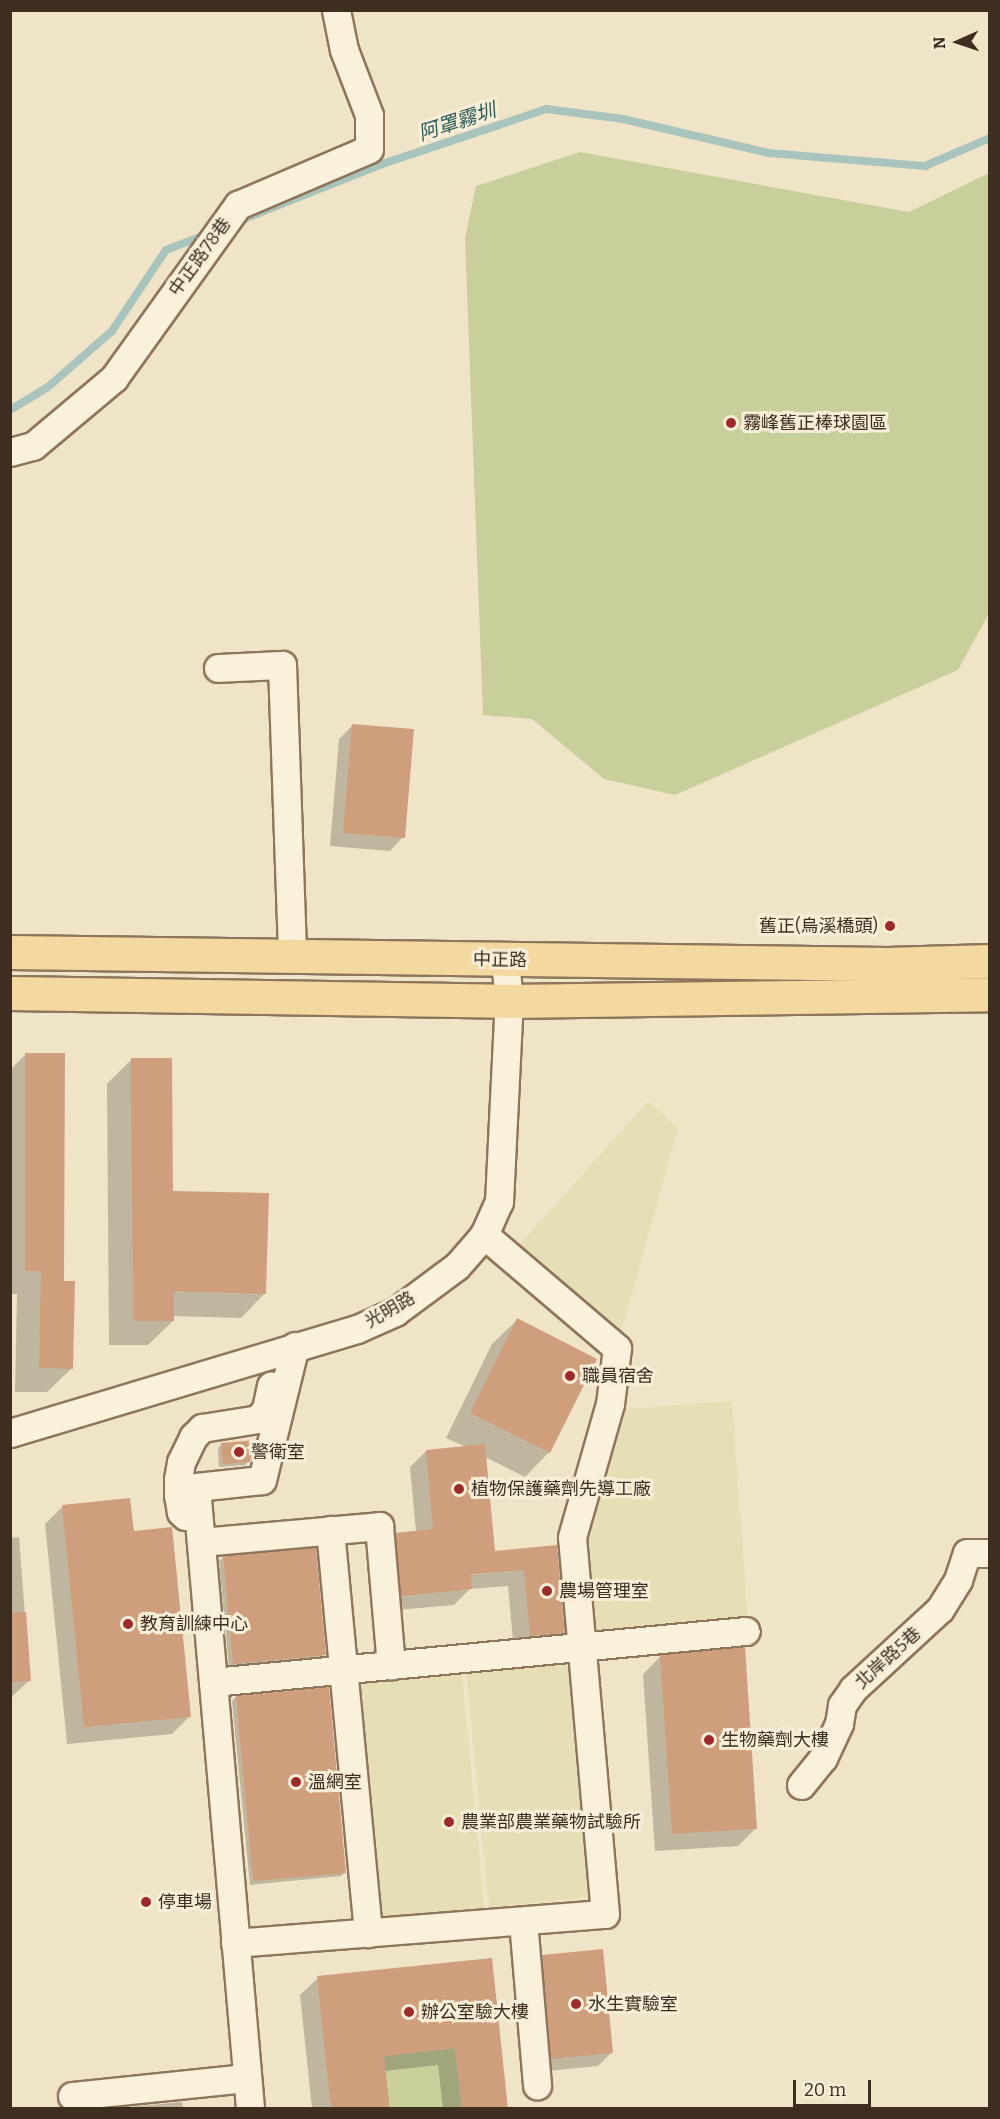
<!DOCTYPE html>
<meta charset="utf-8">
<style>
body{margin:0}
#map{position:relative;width:1000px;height:2119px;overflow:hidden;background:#f0e4c8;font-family:Bitter,"Noto Sans TC",serif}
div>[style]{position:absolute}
.farmland>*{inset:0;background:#e6deb5}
.green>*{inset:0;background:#c9cf9b}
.shadow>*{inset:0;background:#0003}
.stream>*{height:8px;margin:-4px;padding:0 4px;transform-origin:4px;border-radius:4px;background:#a9c4bc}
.building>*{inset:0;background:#cf9f7d}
.roads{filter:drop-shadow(2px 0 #8d765c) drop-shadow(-2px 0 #8d765c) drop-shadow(0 2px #8d765c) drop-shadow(0 -2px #8d765c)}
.minor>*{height:27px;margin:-13.5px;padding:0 13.5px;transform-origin:13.5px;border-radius:13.5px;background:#faf1dc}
.major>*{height:33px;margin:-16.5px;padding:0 16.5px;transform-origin:16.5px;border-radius:16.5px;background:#f3d9a0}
.dots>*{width:16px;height:16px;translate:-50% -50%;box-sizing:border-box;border:3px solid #f7eed8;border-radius:50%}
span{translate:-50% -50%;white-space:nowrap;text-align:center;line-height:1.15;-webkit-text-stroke:6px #f7eed8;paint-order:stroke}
.street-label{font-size:18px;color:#3d2e20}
.poi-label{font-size:18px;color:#3d2e20}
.left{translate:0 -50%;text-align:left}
.right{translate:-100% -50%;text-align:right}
.water-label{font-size:20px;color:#2f5d5a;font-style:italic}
.frame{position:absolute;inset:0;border:12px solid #3d2e20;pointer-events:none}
.north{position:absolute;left:928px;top:12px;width:60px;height:60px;-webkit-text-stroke:4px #f7eed8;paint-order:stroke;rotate:267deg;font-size:16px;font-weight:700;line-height:24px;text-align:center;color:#3d2e20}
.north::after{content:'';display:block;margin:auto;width:21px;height:27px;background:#3d2e20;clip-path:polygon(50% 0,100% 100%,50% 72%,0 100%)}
.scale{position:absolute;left:793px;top:2080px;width:78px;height:27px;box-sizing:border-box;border:3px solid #3d2e20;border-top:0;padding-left:8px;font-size:18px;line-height:21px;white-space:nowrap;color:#3d2e20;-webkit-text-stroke:4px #f7eed8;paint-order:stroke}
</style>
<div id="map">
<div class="farmland">
<div style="clip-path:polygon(648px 1101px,678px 1128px,622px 1330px,519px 1245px)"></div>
<div style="clip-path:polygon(732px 1401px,748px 1623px,594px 1634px,587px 1537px,626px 1409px)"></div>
<div style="clip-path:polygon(576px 1662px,599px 1896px,489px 1907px,466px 1672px)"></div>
<div style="clip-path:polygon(462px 1673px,484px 1908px,375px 1918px,352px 1684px)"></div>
</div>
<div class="green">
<div style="clip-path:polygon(580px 152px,909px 212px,989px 173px,990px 609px,986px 619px,958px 670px,675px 795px,604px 779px,532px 719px,483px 715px,465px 238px,476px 186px)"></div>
<div style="clip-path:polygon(455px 2048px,462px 2108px,390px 2108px,384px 2056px)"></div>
</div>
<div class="shadow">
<div style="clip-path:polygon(353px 725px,403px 837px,390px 851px,330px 846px,339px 739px)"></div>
<div style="clip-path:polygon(26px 1054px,63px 1282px,72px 1368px,47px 1392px,15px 1392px,17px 1294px,10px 1294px,10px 1070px)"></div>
<div style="clip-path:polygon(132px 1059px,172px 1192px,265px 1293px,241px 1318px,173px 1316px,173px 1321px,148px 1345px,109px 1345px,107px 1084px)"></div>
<div style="clip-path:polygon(517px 1320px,549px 1452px,525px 1477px,485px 1457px,494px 1553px,555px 1546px,563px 1632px,547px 1648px,514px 1652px,508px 1586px,470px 1589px,454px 1605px,385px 1611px,380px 1551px,396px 1534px,416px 1532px,410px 1467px,426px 1451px,466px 1447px,446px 1438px,492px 1344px)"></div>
<div style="clip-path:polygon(222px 1444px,249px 1461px,245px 1465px,219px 1467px,218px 1448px)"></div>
<div style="clip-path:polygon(62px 1507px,132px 1533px,190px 1716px,172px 1734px,67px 1744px,45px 1524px)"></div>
<div style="clip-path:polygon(19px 1537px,30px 1680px,10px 1698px,10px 1538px)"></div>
<div style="clip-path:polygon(224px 1557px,324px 1655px,320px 1659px,229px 1668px,219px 1561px)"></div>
<div style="clip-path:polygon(660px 1657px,756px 1828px,738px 1846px,655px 1851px,643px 1674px)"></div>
<div style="clip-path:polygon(236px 1697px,345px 1872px,341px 1876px,250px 1885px,232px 1701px)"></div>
<div style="clip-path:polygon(542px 1956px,612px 2052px,598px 2066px,538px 2072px,529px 1970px)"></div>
<div style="clip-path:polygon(490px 1959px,506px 2108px,443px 2108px,438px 2065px,384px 2071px,388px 2108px,312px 2108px,300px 1995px,318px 1978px)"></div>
<div style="clip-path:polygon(182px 2102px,183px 2108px,119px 2108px)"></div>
</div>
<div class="stream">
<div style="left:236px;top:222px;width:160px;rotate:-21.6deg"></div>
<div style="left:385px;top:163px;width:170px;rotate:-18.5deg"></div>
<div style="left:546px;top:109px;width:78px;rotate:7.4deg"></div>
<div style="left:623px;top:119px;width:150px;rotate:13.1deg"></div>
<div style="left:769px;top:153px;width:157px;rotate:4.8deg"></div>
<div style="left:925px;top:166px;width:71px;rotate:-23.3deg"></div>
<div style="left:10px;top:410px;width:44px;rotate:-31.2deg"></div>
<div style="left:48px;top:387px;width:85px;rotate:-41.2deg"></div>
<div style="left:112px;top:331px;width:97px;rotate:-56.3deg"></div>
<div style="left:166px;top:250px;width:42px;rotate:-21deg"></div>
</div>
<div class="building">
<div style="clip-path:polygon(352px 724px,414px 729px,405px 838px,343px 833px)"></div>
<div style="clip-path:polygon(25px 1053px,65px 1053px,64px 1281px,75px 1281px,73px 1369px,39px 1368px,41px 1271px,25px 1271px)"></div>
<div style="clip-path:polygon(131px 1058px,172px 1058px,173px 1191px,269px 1193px,266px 1294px,174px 1291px,174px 1321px,133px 1321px)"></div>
<div style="clip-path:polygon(517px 1318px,597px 1359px,550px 1453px,470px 1413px)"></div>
<div style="clip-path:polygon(256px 1440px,250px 1462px,223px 1464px,221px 1443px)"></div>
<div style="clip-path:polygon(485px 1444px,495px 1551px,557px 1545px,565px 1633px,530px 1636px,524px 1570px,471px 1574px,472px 1589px,401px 1596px,395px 1533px,433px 1529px,426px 1450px)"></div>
<div style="clip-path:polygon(130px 1498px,134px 1531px,172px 1527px,191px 1717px,84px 1727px,62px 1505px)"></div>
<div style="clip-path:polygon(316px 1547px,326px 1655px,233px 1664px,223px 1556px)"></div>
<div style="clip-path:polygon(26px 1612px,31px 1681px,10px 1682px,10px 1613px)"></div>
<div style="clip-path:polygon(745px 1647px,757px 1829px,672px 1834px,660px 1655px)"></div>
<div style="clip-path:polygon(329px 1687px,346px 1873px,253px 1881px,236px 1696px)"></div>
<div style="clip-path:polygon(603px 1949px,613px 2053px,551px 2059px,542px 1955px)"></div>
<div style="clip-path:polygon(492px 1958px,508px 2109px,462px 2109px,455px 2048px,384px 2056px,390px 2109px,331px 2109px,317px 1976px)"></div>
</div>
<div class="roads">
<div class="minor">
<div style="left:10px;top:452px;width:24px;rotate:-15deg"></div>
<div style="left:33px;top:446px;width:106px;rotate:-40deg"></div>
<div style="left:114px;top:378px;width:213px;rotate:-54.4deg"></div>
<div style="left:238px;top:205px;width:142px;rotate:-23.1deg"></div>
<div style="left:369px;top:149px;width:34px;rotate:-90deg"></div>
<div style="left:369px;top:115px;width:70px;rotate:-111deg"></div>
<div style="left:344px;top:50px;width:41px;rotate:-101.3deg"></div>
<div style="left:218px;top:668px;width:64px;rotate:-2.7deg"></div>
<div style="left:282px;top:665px;width:292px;rotate:88deg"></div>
<div style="left:10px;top:1433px;width:362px;rotate:-16.7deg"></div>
<div style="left:357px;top:1329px;width:42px;rotate:-24.1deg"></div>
<div style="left:395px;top:1312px;width:77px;rotate:-36.6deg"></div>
<div style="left:457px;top:1266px;width:41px;rotate:-48.9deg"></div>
<div style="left:484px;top:1235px;width:36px;rotate:-66deg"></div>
<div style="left:499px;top:1202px;width:201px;rotate:-87.2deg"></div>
<div style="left:509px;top:1001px;width:41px;rotate:-95.6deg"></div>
<div style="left:185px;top:1516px;width:6px;rotate:-135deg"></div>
<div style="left:181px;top:1512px;width:17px;rotate:-100deg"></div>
<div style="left:178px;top:1495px;width:16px;rotate:-90deg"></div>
<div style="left:178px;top:1479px;width:17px;rotate:-80deg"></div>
<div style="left:181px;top:1462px;width:28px;rotate:-64deg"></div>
<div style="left:193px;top:1437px;width:13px;rotate:-45deg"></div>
<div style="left:202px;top:1428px;width:57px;rotate:-9.1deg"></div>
<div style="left:258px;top:1419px;width:13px;rotate:-51deg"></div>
<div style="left:266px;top:1409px;width:24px;rotate:-78deg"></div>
<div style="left:330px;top:1530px;width:405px;rotate:84.6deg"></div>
<div style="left:201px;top:1542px;width:179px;rotate:-5.1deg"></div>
<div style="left:379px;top:1526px;width:140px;rotate:85.1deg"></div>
<div style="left:213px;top:1682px;width:535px;rotate:-5.47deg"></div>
<div style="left:801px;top:1785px;width:35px;rotate:-51deg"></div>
<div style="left:823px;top:1758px;width:38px;rotate:-65deg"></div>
<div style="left:839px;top:1724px;width:19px;rotate:-81deg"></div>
<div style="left:842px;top:1705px;width:19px;rotate:-55deg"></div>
<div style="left:853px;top:1689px;width:118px;rotate:-42.6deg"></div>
<div style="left:940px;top:1609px;width:34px;rotate:-58deg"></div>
<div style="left:958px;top:1580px;width:28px;rotate:-72deg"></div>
<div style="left:967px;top:1553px;width:23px"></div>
<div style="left:523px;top:1921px;width:165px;rotate:85.1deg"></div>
<div style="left:235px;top:1943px;width:371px;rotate:-4.5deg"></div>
<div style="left:605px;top:1914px;width:378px;rotate:-95deg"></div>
<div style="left:572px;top:1537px;width:138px;rotate:-74.1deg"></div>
<div style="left:610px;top:1404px;width:56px;rotate:-82.9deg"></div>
<div style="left:617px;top:1348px;width:175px;rotate:-139.6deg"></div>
<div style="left:72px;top:2096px;width:176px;rotate:-5.9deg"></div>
<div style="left:250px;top:2108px;width:623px;rotate:-94.97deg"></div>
<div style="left:196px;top:1487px;width:66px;rotate:-6.1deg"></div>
<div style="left:262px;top:1480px;width:138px;rotate:-76.2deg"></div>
</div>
<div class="major">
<div style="left:10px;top:952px;width:877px;rotate:0.78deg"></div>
<div style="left:887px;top:964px;width:103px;rotate:-1.7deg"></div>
<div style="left:10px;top:993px;width:499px;rotate:0.9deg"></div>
<div style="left:509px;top:1001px;width:481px;rotate:-0.8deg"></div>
</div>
</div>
<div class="dots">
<div style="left:731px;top:423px;background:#9e2a2b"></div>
<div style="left:890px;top:926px;background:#9e2a2b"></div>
<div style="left:570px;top:1376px;background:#9e2a2b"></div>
<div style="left:239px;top:1452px;background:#9e2a2b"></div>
<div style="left:459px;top:1489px;background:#9e2a2b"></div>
<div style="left:547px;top:1591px;background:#9e2a2b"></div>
<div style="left:128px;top:1624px;background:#9e2a2b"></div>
<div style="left:709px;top:1740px;background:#9e2a2b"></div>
<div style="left:296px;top:1782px;background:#9e2a2b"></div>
<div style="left:449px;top:1822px;background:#9e2a2b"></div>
<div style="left:146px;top:1902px;background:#9e2a2b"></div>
<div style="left:576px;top:2004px;background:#9e2a2b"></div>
<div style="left:409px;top:2012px;background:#9e2a2b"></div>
</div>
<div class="street-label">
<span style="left:200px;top:257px;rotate:-54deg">中正路78巷</span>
<span style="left:500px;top:960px;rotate:1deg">中正路</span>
<span style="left:390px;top:1310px;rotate:-30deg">光明路</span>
<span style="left:888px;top:1658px;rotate:-42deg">北岸路5巷</span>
</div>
<div class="poi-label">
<span class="left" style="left:743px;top:423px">霧峰舊正棒球園區</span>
<span class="right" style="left:878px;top:926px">舊正(烏溪橋頭)</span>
<span class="left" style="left:582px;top:1376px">職員宿舍</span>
<span class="left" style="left:251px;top:1452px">警衛室</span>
<span class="left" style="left:471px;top:1489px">植物保護藥劑先導工廠</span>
<span class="left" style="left:559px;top:1591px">農場管理室</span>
<span class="left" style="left:140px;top:1624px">教育訓練中心</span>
<span class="left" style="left:721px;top:1740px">生物藥劑大樓</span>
<span class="left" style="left:308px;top:1782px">溫網室</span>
<span class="left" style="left:461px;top:1822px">農業部農業藥物試驗所</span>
<span class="left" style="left:158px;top:1902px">停車場</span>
<span class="left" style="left:588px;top:2004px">水生實驗室</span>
<span class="left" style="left:421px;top:2012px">辦公室驗大樓</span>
</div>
<div class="water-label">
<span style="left:457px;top:122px;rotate:-18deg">阿罩霧圳</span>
</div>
<div class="frame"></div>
<div class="north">N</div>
<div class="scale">20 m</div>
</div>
